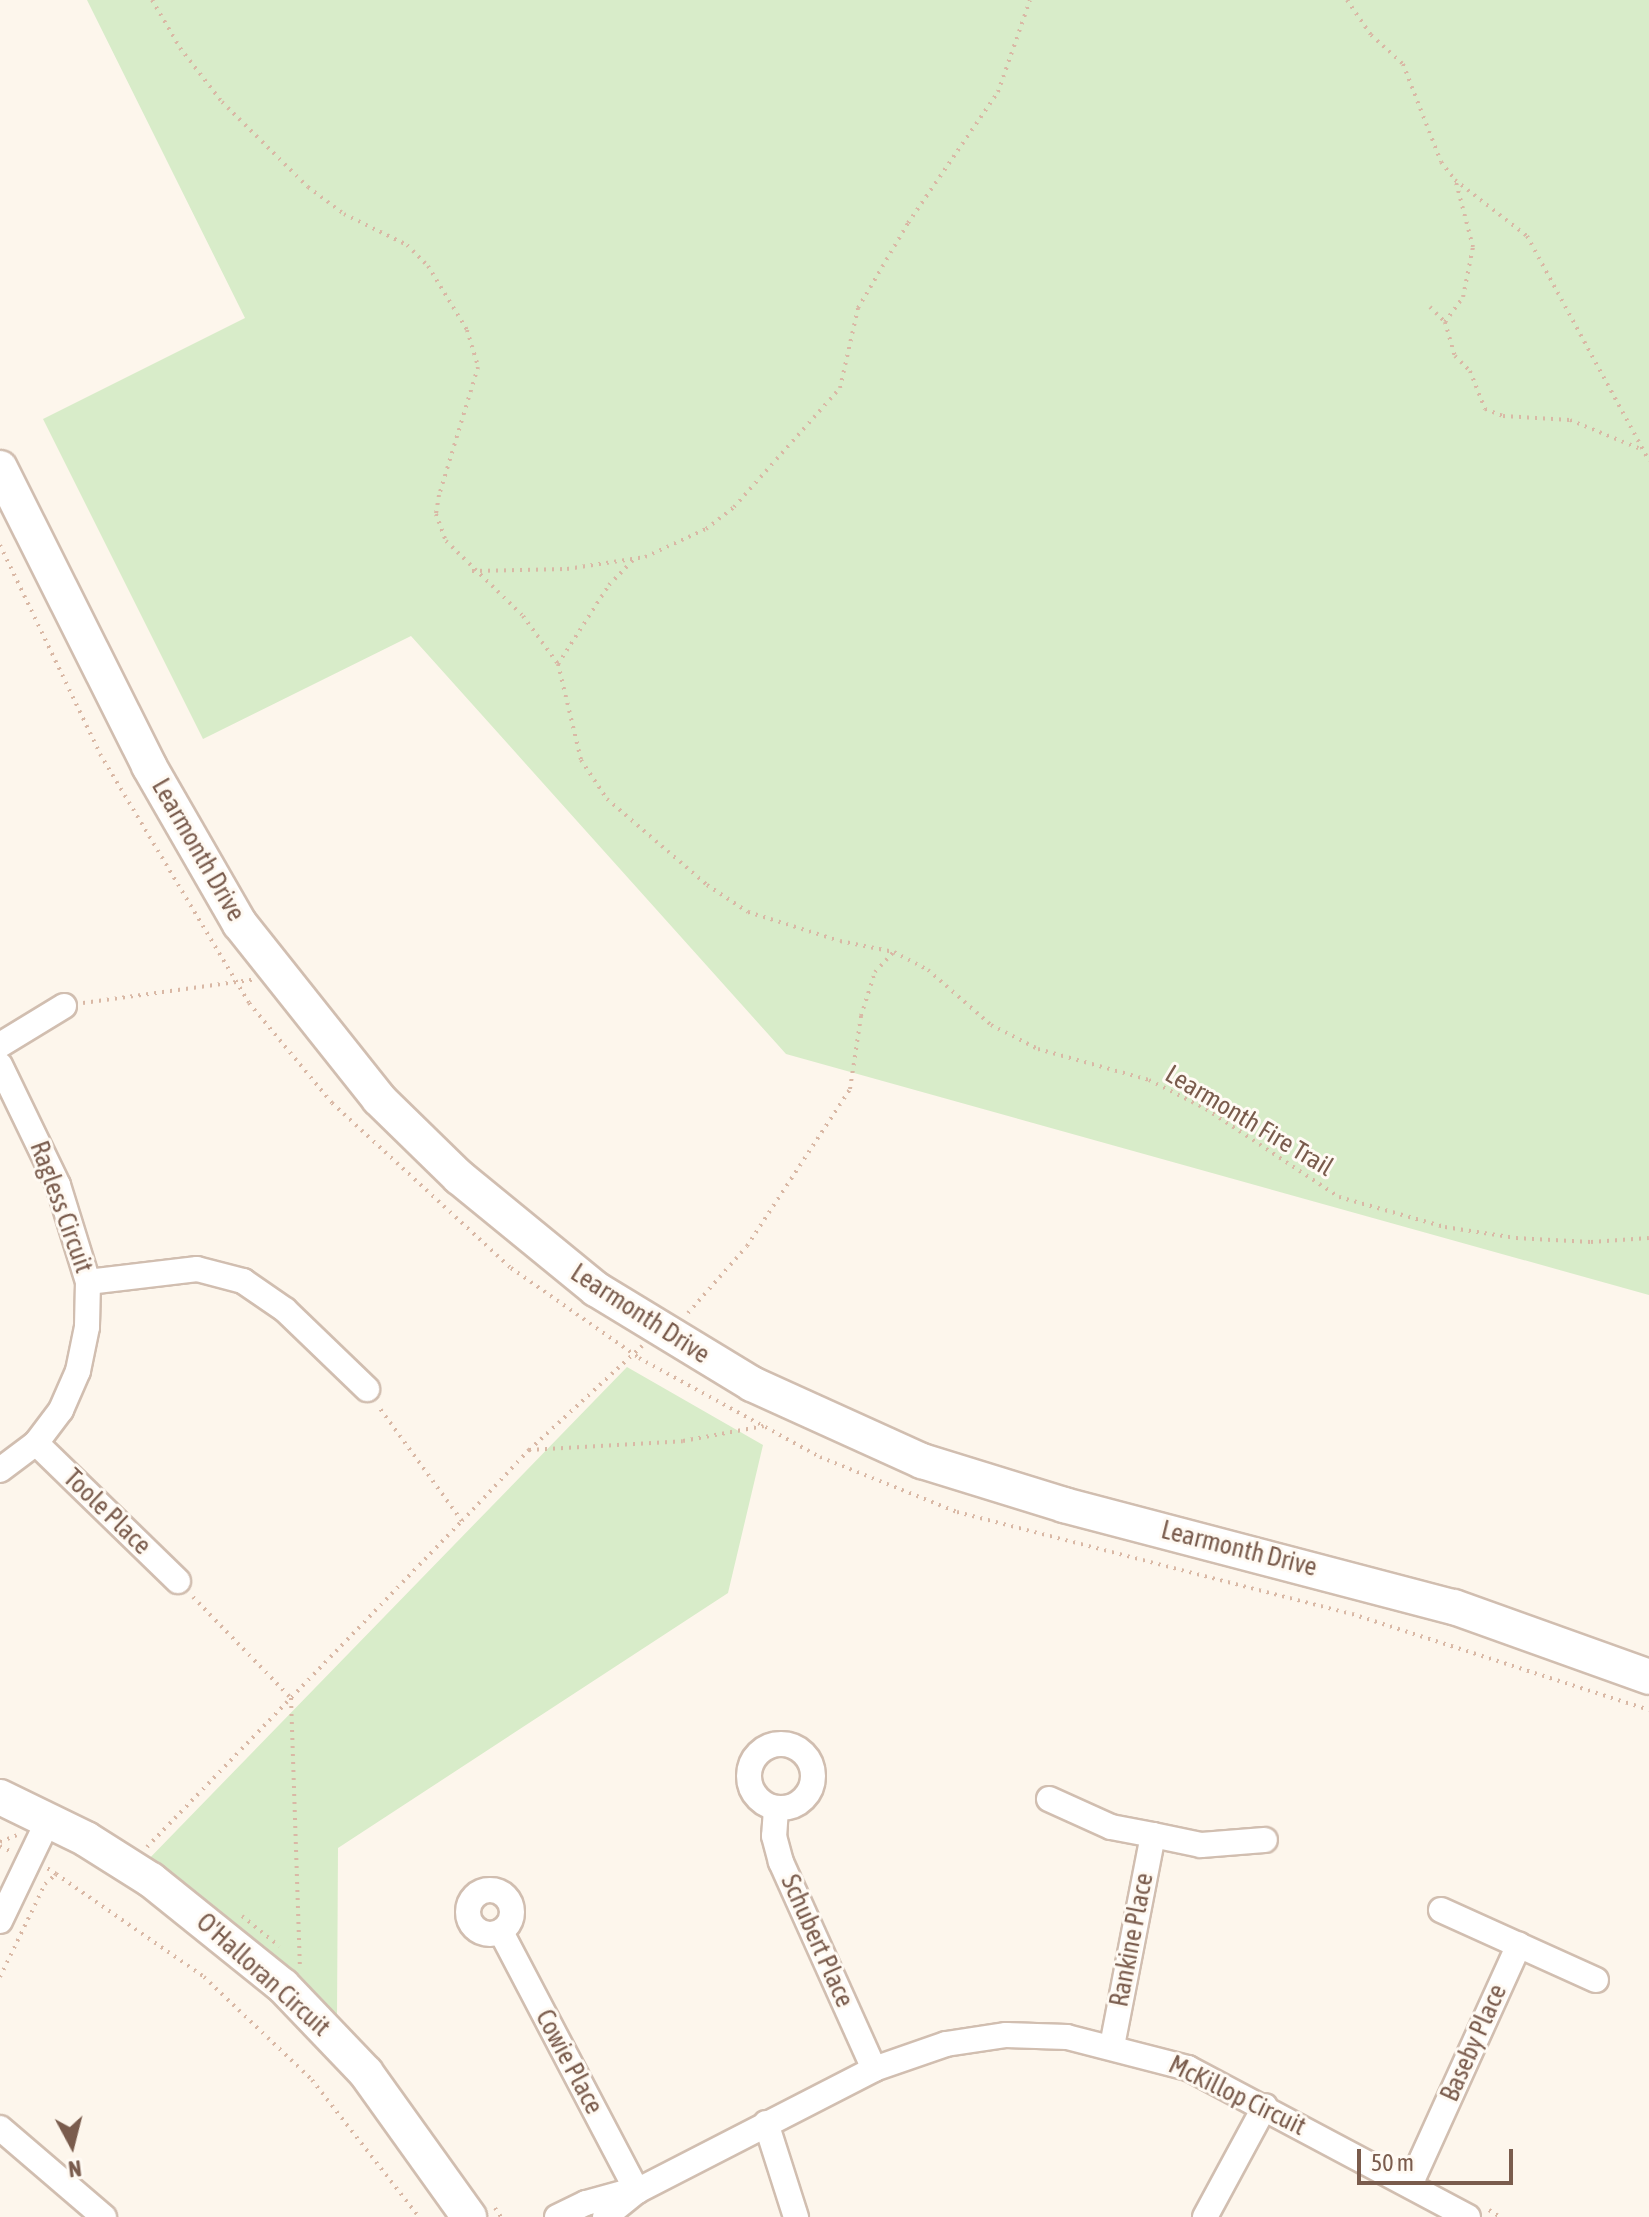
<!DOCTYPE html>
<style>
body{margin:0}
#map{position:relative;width:1649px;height:2217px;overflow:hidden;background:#fdf6ec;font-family:"Asap Condensed",sans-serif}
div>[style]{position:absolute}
.green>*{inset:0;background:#d8ecc9}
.path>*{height:4px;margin-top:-2px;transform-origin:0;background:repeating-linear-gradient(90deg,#d9b8a5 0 2px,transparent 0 8px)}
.roads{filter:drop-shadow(2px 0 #d1beb0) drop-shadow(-2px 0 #d1beb0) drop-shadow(0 2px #d1beb0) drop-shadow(0 -2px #d1beb0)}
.street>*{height:24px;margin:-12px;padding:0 12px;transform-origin:12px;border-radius:12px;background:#fff}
.street>.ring{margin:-12px;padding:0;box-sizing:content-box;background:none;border:24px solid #fff;border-radius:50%}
.secondary>*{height:34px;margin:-17px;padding:0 17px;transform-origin:17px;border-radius:17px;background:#fff}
span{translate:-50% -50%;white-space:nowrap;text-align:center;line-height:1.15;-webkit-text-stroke:6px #fffaf3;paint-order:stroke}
.street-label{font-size:26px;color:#7a5c4d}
.north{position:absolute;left:32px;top:2105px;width:80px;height:80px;-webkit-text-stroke:6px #fffaf3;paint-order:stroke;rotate:173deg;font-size:22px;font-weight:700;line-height:32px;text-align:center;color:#7a5c4d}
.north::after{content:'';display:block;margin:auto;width:28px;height:36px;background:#7a5c4d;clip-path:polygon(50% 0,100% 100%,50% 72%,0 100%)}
.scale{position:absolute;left:1357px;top:2149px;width:156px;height:36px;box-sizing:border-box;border:4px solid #7a5c4d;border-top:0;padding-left:10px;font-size:24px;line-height:28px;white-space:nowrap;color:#7a5c4d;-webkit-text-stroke:6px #fffaf3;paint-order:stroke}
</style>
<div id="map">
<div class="green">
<div style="clip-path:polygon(87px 0,1649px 0,1649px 1295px,786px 1054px,411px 636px,203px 739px,43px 419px,245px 318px)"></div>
<div style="clip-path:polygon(627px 1367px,763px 1445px,728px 1593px,338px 1848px,337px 2018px,142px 1866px)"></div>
</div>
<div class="path">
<div style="left:152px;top:0;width:56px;rotate:59.7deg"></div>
<div style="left:180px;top:48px;width:68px;rotate:52.1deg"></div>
<div style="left:222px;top:102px;width:121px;rotate:44.7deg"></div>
<div style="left:308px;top:187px;width:45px;rotate:36.9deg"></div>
<div style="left:344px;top:214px;width:70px;rotate:26.2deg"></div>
<div style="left:407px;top:245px;width:30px;rotate:45deg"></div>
<div style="left:428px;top:266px;width:75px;rotate:58.6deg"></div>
<div style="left:467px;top:330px;width:39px;rotate:73deg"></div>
<div style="left:478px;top:367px;width:134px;rotate:106.9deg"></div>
<div style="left:439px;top:495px;width:19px;rotate:99deg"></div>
<div style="left:436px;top:514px;width:29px;rotate:70deg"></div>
<div style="left:446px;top:541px;width:107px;rotate:44.2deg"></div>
<div style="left:523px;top:616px;width:59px;rotate:53.9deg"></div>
<div style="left:558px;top:664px;width:99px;rotate:76.5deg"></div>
<div style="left:581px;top:760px;width:47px;rotate:56.3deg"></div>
<div style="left:607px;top:799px;width:132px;rotate:40.7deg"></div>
<div style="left:707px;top:885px;width:49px;rotate:33.4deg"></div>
<div style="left:748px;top:912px;width:96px;rotate:17.5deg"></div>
<div style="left:840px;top:941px;width:55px;rotate:11.5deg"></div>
<div style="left:894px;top:952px;width:38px;rotate:28deg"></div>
<div style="left:928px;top:970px;width:84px;rotate:41.1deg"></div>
<div style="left:991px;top:1025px;width:53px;rotate:27.1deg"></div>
<div style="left:1038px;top:1049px;width:115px;rotate:15.6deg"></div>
<div style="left:1149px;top:1080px;width:64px;rotate:27deg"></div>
<div style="left:1206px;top:1109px;width:159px;rotate:33.5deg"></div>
<div style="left:1339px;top:1197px;width:110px;rotate:15.8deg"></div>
<div style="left:1445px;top:1227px;width:72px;rotate:8.8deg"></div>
<div style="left:1516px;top:1238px;width:75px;rotate:3.1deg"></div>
<div style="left:1591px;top:1242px;width:58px;rotate:-3.9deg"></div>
<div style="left:1347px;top:0;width:42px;rotate:55.6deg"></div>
<div style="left:1371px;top:35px;width:43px;rotate:42.2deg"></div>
<div style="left:1403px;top:64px;width:105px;rotate:68.8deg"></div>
<div style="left:1441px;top:162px;width:23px;rotate:52deg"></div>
<div style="left:1455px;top:180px;width:91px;rotate:37.9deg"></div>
<div style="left:1527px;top:236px;width:256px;rotate:61.5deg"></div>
<div style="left:1430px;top:307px;width:21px;rotate:45deg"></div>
<div style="left:1445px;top:322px;width:35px;rotate:74deg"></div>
<div style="left:1455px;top:356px;width:21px;rotate:45deg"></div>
<div style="left:1470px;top:371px;width:41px;rotate:68.5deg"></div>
<div style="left:1485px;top:409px;width:19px;rotate:21deg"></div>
<div style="left:1503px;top:416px;width:67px;rotate:3.4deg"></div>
<div style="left:1570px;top:420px;width:74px;rotate:22.4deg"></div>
<div style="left:1445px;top:322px;width:31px;rotate:-54deg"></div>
<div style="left:1463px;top:297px;width:51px;rotate:-78.7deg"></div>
<div style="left:1473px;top:247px;width:67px;rotate:-104.7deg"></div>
<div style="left:0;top:545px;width:232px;rotate:64.4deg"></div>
<div style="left:100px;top:754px;width:290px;rotate:59.1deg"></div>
<div style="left:249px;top:1003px;width:130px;rotate:50.3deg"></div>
<div style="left:332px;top:1103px;width:243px;rotate:42.7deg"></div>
<div style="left:511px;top:1268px;width:156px;rotate:35.1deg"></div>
<div style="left:639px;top:1358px;width:206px;rotate:28.7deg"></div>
<div style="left:820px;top:1457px;width:148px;rotate:21.9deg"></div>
<div style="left:957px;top:1512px;width:408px;rotate:14.5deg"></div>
<div style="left:1352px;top:1614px;width:312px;rotate:17.9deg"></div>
<div style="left:472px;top:571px;width:95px;rotate:-1.2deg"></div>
<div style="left:567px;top:569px;width:79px;rotate:-8.7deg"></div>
<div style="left:645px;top:557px;width:67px;rotate:-24.7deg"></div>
<div style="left:706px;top:529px;width:36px;rotate:-38deg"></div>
<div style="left:734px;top:507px;width:159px;rotate:-48.3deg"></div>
<div style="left:840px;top:388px;width:82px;rotate:-77.3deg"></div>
<div style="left:858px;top:308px;width:99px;rotate:-59.5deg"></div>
<div style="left:908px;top:223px;width:159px;rotate:-55.5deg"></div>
<div style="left:998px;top:92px;width:97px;rotate:-70.8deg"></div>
<div style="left:558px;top:664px;width:94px;rotate:-57.2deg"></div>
<div style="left:609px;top:585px;width:36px;rotate:-46deg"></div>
<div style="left:83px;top:1003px;width:171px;rotate:-7.8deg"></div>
<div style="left:688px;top:1313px;width:89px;rotate:-48.6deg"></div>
<div style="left:747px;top:1246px;width:188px;rotate:-56.7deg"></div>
<div style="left:850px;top:1089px;width:74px;rotate:-81.4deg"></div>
<div style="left:861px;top:1016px;width:46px;rotate:-72.3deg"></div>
<div style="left:875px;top:972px;width:26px;rotate:-47deg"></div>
<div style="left:529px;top:1450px;width:154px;rotate:-42.6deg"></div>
<div style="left:462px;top:1521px;width:98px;rotate:-46.7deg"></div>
<div style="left:529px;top:1450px;width:154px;rotate:-3.3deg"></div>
<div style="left:683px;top:1441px;width:82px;rotate:-10.5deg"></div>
<div style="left:193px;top:1597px;width:141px;rotate:45.9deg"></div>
<div style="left:291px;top:1698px;width:267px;rotate:88.1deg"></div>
<div style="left:0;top:1842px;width:18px;rotate:-22deg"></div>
<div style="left:0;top:1846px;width:11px;rotate:27deg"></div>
<div style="left:147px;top:1847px;width:453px;rotate:-46deg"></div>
<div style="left:462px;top:1521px;width:141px;rotate:-126.1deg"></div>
<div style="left:56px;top:1874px;width:180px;rotate:34.8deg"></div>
<div style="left:204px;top:1977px;width:149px;rotate:43.6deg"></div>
<div style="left:312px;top:2080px;width:174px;rotate:52deg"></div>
<div style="left:242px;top:1916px;width:48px;rotate:39deg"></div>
<div style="left:0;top:1977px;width:103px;rotate:-64.2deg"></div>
<div style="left:45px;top:1884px;width:15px;rotate:-42deg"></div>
<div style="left:56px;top:1874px;width:11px;rotate:-146deg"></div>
<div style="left:495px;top:2208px;width:11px;rotate:56deg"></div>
<div style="left:1489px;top:2210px;width:13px;rotate:32deg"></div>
</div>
<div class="roads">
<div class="street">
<div style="left:0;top:1045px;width:75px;rotate:-31.4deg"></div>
<div style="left:0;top:1065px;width:133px;rotate:64.2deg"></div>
<div style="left:58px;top:1185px;width:102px;rotate:72.8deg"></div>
<div style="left:88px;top:1282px;width:45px;rotate:91.3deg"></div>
<div style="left:87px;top:1327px;width:45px;rotate:101.6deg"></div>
<div style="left:78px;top:1371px;width:43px;rotate:113.6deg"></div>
<div style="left:61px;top:1410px;width:41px;rotate:127.1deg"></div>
<div style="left:36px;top:1443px;width:45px;rotate:143.1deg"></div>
<div style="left:88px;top:1282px;width:110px;rotate:-6.8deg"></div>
<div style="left:197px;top:1269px;width:48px;rotate:14.6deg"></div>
<div style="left:243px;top:1281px;width:51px;rotate:34.6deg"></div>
<div style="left:285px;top:1310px;width:114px;rotate:43.9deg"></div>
<div style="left:36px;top:1443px;width:198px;rotate:44.2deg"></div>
<div class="ring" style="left:749px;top:1744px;width:40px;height:40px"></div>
<div style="left:1049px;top:1799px;width:68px;rotate:24.3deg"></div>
<div style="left:1111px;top:1827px;width:43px;rotate:10.8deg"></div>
<div style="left:776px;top:1809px;width:27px;rotate:94deg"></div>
<div style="left:774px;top:1836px;width:27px;rotate:75deg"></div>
<div style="left:781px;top:1862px;width:227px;rotate:65.8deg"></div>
<div class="ring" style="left:468px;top:1890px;width:20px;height:20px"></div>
<div style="left:1441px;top:1910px;width:170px;rotate:24.3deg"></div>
<div style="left:0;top:1921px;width:111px;rotate:-64.4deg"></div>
<div style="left:501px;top:1932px;width:293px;rotate:62.3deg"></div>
<div style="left:1112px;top:2046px;width:215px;rotate:-79deg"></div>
<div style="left:1153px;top:1835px;width:49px;rotate:11.8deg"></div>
<div style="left:1201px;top:1845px;width:64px;rotate:-4.5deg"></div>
<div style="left:766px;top:2123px;width:99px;rotate:72.3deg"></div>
<div style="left:0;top:2128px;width:137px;rotate:40.6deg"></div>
<div style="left:1410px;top:2185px;width:264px;rotate:-65.6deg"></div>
<div style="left:557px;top:2217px;width:32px;rotate:-26deg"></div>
<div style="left:586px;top:2203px;width:46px;rotate:-15.3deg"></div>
<div style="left:605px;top:2217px;width:41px;rotate:-39.1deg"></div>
<div style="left:637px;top:2191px;width:267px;rotate:-27.2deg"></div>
<div style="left:874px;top:2069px;width:76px;rotate:-19.1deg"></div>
<div style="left:946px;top:2044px;width:61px;rotate:-8.5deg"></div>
<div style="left:1006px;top:2035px;width:61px;rotate:1.9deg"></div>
<div style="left:1067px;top:2037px;width:125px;rotate:14.4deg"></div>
<div style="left:1188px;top:2068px;width:317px;rotate:28deg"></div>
<div style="left:1205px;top:2217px;width:126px;rotate:-61.6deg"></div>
</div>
<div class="secondary">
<div style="left:0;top:468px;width:333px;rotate:63.4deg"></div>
<div style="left:149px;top:766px;width:182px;rotate:60.1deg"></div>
<div style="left:240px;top:924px;width:223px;rotate:51.5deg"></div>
<div style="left:379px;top:1099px;width:112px;rotate:44.3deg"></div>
<div style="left:459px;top:1177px;width:177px;rotate:39.3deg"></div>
<div style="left:596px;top:1289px;width:183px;rotate:31.3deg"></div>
<div style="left:752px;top:1384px;width:187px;rotate:24.4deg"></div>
<div style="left:922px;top:1461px;width:149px;rotate:17.2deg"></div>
<div style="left:1064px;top:1505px;width:403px;rotate:14.7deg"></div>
<div style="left:1454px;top:1607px;width:207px;rotate:19.7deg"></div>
<div style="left:0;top:1797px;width:96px;rotate:26deg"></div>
<div style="left:86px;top:1839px;width:77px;rotate:32.2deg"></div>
<div style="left:151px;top:1880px;width:169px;rotate:38.8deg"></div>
<div style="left:283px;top:1986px;width:120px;rotate:46.3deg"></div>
<div style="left:366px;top:2073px;width:177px;rotate:54.4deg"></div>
</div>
</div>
<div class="street-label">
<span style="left:198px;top:850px;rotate:60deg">Learmonth Drive</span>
<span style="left:1249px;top:1121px;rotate:31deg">Learmonth Fire Trail</span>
<span style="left:61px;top:1207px;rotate:70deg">Ragless Circuit</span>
<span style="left:640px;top:1314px;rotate:33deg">Learmonth Drive</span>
<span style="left:107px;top:1512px;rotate:44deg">Toole Place</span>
<span style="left:1239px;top:1549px;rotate:14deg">Learmonth Drive</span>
<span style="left:1132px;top:1940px;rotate:-79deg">Rankine Place</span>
<span style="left:817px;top:1941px;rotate:66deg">Schubert Place</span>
<span style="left:263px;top:1975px;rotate:42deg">O'Halloran Circuit</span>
<span style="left:1474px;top:2043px;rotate:-66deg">Baseby Place</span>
<span style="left:569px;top:2062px;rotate:62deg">Cowie Place</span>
<span style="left:1237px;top:2096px;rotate:26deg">McKillop Circuit</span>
</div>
<div class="north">N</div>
<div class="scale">50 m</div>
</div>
